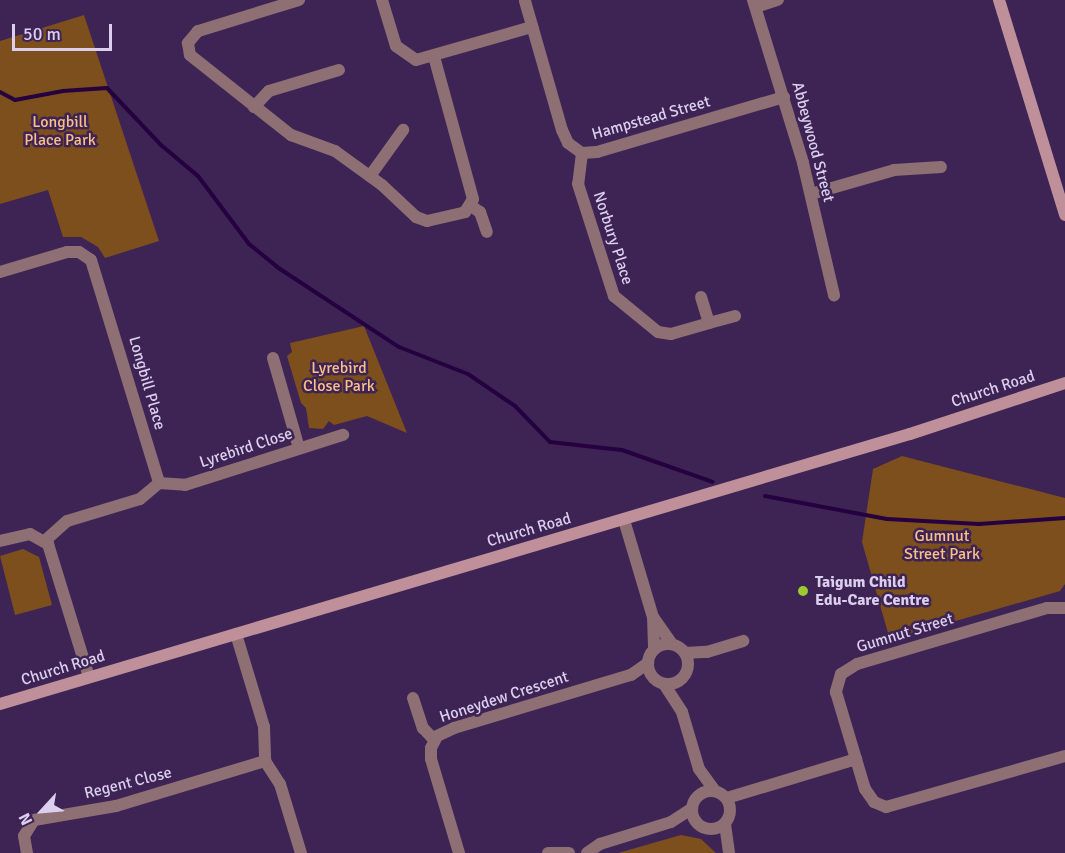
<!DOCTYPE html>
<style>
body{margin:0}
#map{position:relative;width:1065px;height:853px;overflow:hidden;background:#3d2455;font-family:Signika,sans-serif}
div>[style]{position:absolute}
.green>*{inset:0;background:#7c4f1c}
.stream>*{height:4px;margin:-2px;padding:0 2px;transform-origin:2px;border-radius:2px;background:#260140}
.street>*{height:12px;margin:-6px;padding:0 6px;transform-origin:6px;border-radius:6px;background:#8d6f74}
.street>.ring{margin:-6px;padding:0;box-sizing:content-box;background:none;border:12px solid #8d6f74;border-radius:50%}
.secondary>*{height:12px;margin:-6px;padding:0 6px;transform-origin:6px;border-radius:6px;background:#c0909a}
.dots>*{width:16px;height:16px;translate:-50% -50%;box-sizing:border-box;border:3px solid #3d2455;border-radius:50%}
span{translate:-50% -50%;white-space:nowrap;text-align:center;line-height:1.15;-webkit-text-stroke:5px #3d2455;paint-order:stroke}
.street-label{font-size:16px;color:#dcceed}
.park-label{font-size:16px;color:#fbc086}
.poi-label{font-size:16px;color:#dcceed;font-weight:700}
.left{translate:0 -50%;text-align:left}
.north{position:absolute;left:12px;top:781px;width:60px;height:60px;-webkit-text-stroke:4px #3d2455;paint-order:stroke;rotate:244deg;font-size:16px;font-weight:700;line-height:24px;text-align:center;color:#dcceed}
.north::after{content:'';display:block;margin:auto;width:21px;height:27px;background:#dcceed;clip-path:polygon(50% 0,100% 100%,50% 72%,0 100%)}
.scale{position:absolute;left:12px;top:24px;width:100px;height:27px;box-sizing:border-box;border:3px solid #dcceed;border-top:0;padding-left:8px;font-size:18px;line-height:21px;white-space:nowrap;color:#dcceed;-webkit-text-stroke:4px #3d2455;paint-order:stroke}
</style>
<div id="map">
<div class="green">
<div style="clip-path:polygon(84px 15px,159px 241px,105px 258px,98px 247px,81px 237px,63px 237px,48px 190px,0 204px,0 41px)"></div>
<div style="clip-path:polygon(364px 326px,407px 433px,367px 416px,334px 425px,329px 421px,323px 429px,309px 428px,306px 408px,301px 403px,287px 356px,292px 352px,290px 343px)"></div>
<div style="clip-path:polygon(902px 456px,1065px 498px,1065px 584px,1060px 591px,890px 640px,862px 542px,873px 469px)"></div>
<div style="clip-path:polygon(23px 549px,39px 557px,52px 605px,15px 615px,0 556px)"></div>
<div style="clip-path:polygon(681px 835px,701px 839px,716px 853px,618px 853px)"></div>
</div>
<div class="stream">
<div style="left:0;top:92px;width:17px;rotate:28deg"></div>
<div style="left:15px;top:100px;width:49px;rotate:-10.6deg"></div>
<div style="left:63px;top:91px;width:44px;rotate:-3.9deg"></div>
<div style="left:107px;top:88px;width:79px;rotate:46.5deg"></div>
<div style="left:161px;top:145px;width:48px;rotate:40deg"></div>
<div style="left:198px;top:176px;width:85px;rotate:53.1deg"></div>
<div style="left:249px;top:244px;width:36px;rotate:39deg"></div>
<div style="left:277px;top:267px;width:146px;rotate:33.3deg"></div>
<div style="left:399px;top:347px;width:74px;rotate:21.4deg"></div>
<div style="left:468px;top:374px;width:57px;rotate:34.2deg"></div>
<div style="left:515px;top:406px;width:50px;rotate:45.8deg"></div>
<div style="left:550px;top:442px;width:72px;rotate:6.3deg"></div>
<div style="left:622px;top:450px;width:96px;rotate:19.4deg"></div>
<div style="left:765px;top:496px;width:124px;rotate:10.7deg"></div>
<div style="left:887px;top:519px;width:92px;rotate:3.1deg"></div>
<div style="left:979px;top:524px;width:86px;rotate:-4deg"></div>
</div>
<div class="street">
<div style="left:299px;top:0;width:106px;rotate:162.9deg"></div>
<div style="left:198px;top:31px;width:16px;rotate:130deg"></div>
<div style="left:188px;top:43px;width:12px;rotate:81deg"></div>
<div style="left:190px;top:55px;width:129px;rotate:38.4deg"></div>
<div style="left:291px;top:135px;width:47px;rotate:20deg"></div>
<div style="left:335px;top:151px;width:58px;rotate:35.9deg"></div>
<div style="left:382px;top:185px;width:47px;rotate:43.3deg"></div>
<div style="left:416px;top:217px;width:12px;rotate:20deg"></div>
<div style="left:427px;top:221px;width:39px;rotate:-13deg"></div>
<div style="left:465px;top:212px;width:15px;rotate:-58deg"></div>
<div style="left:473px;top:199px;width:148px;rotate:-105.3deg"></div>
<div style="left:382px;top:0;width:48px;rotate:73.1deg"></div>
<div style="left:396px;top:46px;width:24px;rotate:35deg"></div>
<div style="left:416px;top:60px;width:121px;rotate:-15.9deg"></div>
<div style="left:753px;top:0;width:170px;rotate:72.9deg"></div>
<div style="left:803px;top:163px;width:136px;rotate:76.8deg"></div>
<div style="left:525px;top:1px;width:134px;rotate:74deg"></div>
<div style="left:562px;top:130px;width:14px;rotate:65deg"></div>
<div style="left:568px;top:143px;width:17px;rotate:36deg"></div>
<div style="left:582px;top:153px;width:15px;rotate:-4deg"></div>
<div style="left:597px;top:152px;width:195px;rotate:-16.4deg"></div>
<div style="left:756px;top:7px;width:23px;rotate:-18deg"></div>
<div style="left:254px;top:107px;width:22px;rotate:-47deg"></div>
<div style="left:269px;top:91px;width:73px;rotate:-16.7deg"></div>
<div style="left:582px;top:153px;width:31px;rotate:97deg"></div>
<div style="left:578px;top:184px;width:118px;rotate:72.2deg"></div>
<div style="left:614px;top:296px;width:57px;rotate:39.3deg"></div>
<div style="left:658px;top:332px;width:13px;rotate:9deg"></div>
<div style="left:671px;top:334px;width:40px;rotate:-16deg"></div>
<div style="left:370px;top:176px;width:57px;rotate:-54.3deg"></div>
<div style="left:811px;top:194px;width:86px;rotate:-16.1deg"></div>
<div style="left:894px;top:170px;width:47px;rotate:-3.7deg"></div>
<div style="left:471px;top:206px;width:11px;rotate:34deg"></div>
<div style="left:480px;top:212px;width:21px;rotate:71deg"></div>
<div style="left:0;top:272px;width:70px;rotate:-16.6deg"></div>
<div style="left:67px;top:252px;width:12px"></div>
<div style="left:79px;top:252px;width:14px;rotate:34deg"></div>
<div style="left:91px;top:260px;width:233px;rotate:73deg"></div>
<div style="left:159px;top:483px;width:25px;rotate:140deg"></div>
<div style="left:140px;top:499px;width:76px;rotate:163.2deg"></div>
<div style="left:67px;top:521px;width:30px;rotate:138deg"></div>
<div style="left:701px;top:297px;width:27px;rotate:73deg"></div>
<div style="left:709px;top:323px;width:27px;rotate:-15deg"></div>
<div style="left:273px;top:358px;width:94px;rotate:73.9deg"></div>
<div style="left:159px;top:483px;width:26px;rotate:4deg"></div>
<div style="left:185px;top:485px;width:166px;rotate:-17.6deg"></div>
<div style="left:624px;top:520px;width:101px;rotate:73.4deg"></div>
<div style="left:653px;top:617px;width:33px;rotate:55deg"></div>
<div style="left:0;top:541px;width:31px;rotate:-13deg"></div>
<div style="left:30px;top:534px;width:21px;rotate:29deg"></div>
<div style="left:48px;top:544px;width:139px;rotate:72.9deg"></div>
<div style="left:1065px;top:608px;width:18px;rotate:180deg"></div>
<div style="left:1047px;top:608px;width:198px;rotate:163.6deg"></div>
<div style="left:857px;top:664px;width:19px;rotate:148deg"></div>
<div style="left:841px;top:674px;width:19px;rotate:106deg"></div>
<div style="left:836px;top:692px;width:101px;rotate:73.4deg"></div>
<div style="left:865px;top:789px;width:16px;rotate:55deg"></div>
<div style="left:874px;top:802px;width:13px;rotate:23deg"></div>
<div style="left:886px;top:807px;width:186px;rotate:-15.9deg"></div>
<div style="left:653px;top:617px;width:32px;rotate:88deg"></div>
<div style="left:236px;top:634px;width:97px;rotate:73.2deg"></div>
<div style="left:264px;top:727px;width:34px;rotate:88deg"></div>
<div style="left:265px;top:761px;width:27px;rotate:57deg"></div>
<div style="left:280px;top:784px;width:72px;rotate:73.1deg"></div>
<div class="ring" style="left:648px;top:644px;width:28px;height:28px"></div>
<div style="left:685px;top:653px;width:22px;rotate:-3deg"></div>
<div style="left:707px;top:652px;width:38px;rotate:-17deg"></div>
<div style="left:664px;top:684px;width:33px;rotate:57deg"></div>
<div style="left:682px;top:712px;width:59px;rotate:73.4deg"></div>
<div style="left:699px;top:769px;width:27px;rotate:54deg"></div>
<div style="left:413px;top:698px;width:32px;rotate:72deg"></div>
<div style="left:423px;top:728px;width:16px;rotate:47deg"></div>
<div class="ring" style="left:692px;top:791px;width:26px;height:26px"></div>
<div style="left:727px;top:798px;width:135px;rotate:-16.8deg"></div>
<div style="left:725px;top:824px;width:29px;rotate:82deg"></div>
<div style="left:27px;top:853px;width:17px;rotate:-100deg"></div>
<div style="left:24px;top:836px;width:19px;rotate:-58deg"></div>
<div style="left:34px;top:820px;width:83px;rotate:-9.7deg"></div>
<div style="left:116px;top:806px;width:156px;rotate:-16.8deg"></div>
<div style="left:459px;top:853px;width:98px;rotate:-106.6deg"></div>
<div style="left:431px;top:759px;width:11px;rotate:-90deg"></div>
<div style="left:431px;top:748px;width:13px;rotate:-63deg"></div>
<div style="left:437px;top:736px;width:19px;rotate:-25deg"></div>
<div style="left:454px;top:728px;width:185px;rotate:-16.7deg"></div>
<div style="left:631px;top:675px;width:21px;rotate:-35deg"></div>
<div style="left:548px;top:853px;width:21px"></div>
<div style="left:587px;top:853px;width:16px;rotate:-35deg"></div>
<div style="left:600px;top:844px;width:74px;rotate:-17.2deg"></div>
<div style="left:671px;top:822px;width:24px;rotate:-33deg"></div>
</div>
<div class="secondary">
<div style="left:999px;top:0;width:225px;rotate:72.9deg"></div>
<div style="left:0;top:704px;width:949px;rotate:-16.53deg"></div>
<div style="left:910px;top:434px;width:163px;rotate:-18.2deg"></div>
</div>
<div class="dots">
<div style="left:803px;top:591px;background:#9cca31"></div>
</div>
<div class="street-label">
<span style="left:651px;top:118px;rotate:-16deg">Hampstead Street</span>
<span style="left:813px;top:142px;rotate:75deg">Abbeywood Street</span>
<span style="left:613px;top:238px;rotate:72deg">Norbury Place</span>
<span style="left:147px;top:383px;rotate:74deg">Longbill Place</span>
<span style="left:993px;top:389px;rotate:-18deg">Church Road</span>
<span style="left:246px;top:448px;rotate:-18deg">Lyrebird Close</span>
<span style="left:529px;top:530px;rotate:-16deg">Church Road</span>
<span style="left:905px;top:633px;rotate:-17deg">Gumnut Street</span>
<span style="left:63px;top:668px;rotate:-17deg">Church Road</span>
<span style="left:504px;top:697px;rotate:-18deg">Honeydew Crescent</span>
<span style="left:128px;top:783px;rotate:-14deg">Regent Close</span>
</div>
<div class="park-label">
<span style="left:60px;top:131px">Longbill<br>Place Park</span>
<span style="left:339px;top:377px">Lyrebird<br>Close Park</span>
<span style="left:942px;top:545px">Gumnut<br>Street Park</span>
</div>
<div class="poi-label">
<span class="left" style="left:815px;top:591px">Taigum Child<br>Edu-Care Centre</span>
</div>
<div class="north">N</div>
<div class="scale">50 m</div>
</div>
